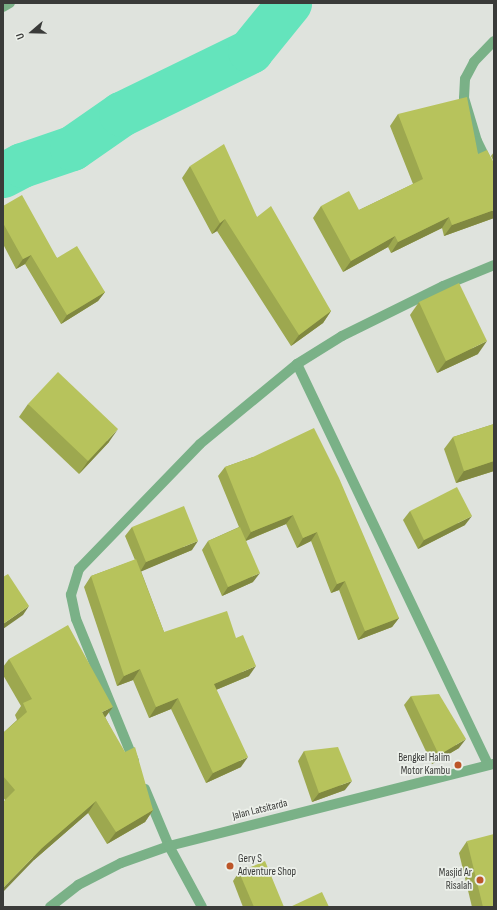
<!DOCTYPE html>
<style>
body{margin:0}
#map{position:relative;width:497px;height:910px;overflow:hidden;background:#dfe3dd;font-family:"Sofia Sans Condensed",sans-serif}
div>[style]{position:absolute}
.river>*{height:45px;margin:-22.5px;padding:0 22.5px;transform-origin:22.5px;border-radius:22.5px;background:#64e4bc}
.service>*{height:10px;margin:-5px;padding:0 5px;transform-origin:5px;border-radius:5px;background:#7ab187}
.minor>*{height:10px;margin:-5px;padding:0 5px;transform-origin:5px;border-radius:5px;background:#7ab187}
.wall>*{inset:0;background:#9da84f}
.shaded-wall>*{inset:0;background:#808840}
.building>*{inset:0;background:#b7c35c}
.dots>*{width:11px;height:11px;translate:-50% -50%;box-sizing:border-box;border:2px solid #ecf0ea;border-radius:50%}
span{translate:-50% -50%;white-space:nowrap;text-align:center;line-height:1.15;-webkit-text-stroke:3.5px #ecf0ea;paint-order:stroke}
.poi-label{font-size:11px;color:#3a3b39}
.right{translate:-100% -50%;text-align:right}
.left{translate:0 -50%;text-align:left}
.street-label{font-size:11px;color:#3a3b39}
.frame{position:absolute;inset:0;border:4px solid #3a3b39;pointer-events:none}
.north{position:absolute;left:12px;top:12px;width:40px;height:40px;-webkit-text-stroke:3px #ecf0ea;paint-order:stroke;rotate:250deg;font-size:11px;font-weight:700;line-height:16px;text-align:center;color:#3a3b39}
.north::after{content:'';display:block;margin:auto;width:14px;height:18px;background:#3a3b39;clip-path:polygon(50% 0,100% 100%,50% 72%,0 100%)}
</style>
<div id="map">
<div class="river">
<div style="left:3px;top:175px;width:21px;rotate:-28deg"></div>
<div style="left:22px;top:165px;width:53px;rotate:-18.8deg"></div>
<div style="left:72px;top:148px;width:60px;rotate:-34.8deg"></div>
<div style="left:121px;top:114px;width:144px;rotate:-26deg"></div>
<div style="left:250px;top:51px;width:62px;rotate:-50.9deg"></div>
</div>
<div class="service">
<div style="left:169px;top:846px;width:69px;rotate:61.6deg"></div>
</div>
<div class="minor">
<div style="left:3px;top:7px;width:8px;rotate:-30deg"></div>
<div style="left:494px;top:41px;width:29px;rotate:134deg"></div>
<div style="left:474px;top:62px;width:19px;rotate:118deg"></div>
<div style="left:465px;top:79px;width:19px;rotate:93deg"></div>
<div style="left:464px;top:98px;width:45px;rotate:73.2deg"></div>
<div style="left:477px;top:141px;width:39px;rotate:64deg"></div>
<div style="left:297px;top:364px;width:444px;rotate:64.5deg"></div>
<div style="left:134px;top:761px;width:153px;rotate:-112.2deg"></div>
<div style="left:76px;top:619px;width:25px;rotate:-102deg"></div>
<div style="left:71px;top:595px;width:27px;rotate:-73deg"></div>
<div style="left:79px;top:569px;width:174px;rotate:-45.9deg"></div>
<div style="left:200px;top:444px;width:126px;rotate:-39.5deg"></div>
<div style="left:297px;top:364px;width:53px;rotate:-31.9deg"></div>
<div style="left:342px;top:336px;width:113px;rotate:-26.3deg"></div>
<div style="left:443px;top:286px;width:55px;rotate:-22.4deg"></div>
<div style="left:145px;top:789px;width:62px;rotate:67.2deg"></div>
<div style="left:50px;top:907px;width:36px;rotate:-38deg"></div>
<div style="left:78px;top:885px;width:48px;rotate:-27.1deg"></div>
<div style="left:121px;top:863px;width:51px;rotate:-19.5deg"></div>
<div style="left:169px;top:846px;width:335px;rotate:-14.2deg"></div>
</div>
<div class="wall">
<div style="clip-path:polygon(398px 114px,478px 154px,494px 218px,444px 236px,442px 228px,391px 253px,388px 247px,343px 272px,313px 218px,321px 206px,359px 210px,413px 184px,390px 126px)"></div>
<div style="clip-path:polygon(494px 152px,494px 162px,491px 156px)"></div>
<div style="clip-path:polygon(190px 166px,257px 217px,331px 311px,323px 323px,291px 346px,217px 231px,212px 234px,182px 178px)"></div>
<div style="clip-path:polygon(3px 206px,57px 258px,105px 292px,98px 301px,61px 324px,25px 264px,16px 269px,3px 244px)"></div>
<div style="clip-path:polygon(419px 302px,478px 354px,437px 373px,410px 315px)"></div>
<div style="clip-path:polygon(28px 404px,109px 442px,79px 474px,19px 417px)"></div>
<div style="clip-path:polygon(494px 424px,494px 471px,456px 483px,444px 449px,453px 437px)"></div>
<div style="clip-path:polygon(253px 457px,399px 618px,392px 627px,358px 640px,339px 590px,331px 593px,311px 541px,297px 548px,286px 524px,246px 541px,253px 582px,222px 596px,202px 550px,208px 541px,239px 527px,218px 476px,225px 467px)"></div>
<div style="clip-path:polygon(410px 511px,465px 525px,418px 549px,403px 520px)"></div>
<div style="clip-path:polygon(132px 527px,192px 550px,141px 571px,164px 632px,249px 676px,216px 690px,241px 767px,206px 783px,171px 709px,149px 718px,133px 680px,117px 686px,84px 587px,91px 576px,135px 560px,125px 536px)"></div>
<div style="clip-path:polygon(9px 659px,105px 717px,153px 810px,145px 822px,107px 844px,88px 813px,34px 860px,5px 800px,3px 797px,3px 733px,17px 720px,15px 715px,21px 706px,3px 675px,3px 667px)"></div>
<div style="clip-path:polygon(411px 696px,459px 748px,432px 764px,404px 705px)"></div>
<div style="clip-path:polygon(304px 751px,345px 790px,312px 802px,298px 761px)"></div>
<div style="clip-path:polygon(467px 841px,494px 907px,472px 907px,459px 853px)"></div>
<div style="clip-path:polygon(239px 872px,284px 907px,243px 907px,233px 881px)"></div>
</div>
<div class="shaded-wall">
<div style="clip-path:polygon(494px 210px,494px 218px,444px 236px,452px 225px)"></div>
<div style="clip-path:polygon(449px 217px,442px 228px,391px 253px,398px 242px)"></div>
<div style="clip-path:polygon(225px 219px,217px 231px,212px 234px,220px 223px)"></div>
<div style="clip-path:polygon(395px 236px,388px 247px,343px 272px,351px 261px)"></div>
<div style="clip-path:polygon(31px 255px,25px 264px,16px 269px,23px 259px)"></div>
<div style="clip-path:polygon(105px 292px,98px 301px,61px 324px,67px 315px)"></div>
<div style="clip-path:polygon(331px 311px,323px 323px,291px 346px,299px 335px)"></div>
<div style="clip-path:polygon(487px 341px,478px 354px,437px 373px,446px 361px)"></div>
<div style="clip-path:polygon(118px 429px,109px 442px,79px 474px,88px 461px)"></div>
<div style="clip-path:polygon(494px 461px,494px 471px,456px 483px,464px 471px)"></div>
<div style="clip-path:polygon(293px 515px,286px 524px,245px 541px,251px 532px)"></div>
<div style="clip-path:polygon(472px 516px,465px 525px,418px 549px,424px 540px)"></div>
<div style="clip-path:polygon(317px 532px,311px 541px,297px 548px,303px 538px)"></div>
<div style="clip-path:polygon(198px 541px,192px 550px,140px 572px,146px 562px)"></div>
<div style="clip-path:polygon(260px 573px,253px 582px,222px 596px,228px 587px)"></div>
<div style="clip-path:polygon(345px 581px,339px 590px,331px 593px,337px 584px)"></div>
<div style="clip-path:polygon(29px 606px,23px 615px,3px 629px,3px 624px)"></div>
<div style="clip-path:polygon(399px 618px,392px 627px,358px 640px,365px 631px)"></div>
<div style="clip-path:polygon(256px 666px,249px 676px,206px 694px,214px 684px)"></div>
<div style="clip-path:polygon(140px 669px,133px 680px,117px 686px,124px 676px)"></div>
<div style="clip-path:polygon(178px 698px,171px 709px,149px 718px,156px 707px)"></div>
<div style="clip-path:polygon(113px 707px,104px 719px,102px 712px)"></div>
<div style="clip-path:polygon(466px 739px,459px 748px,432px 764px,439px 755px)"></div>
<div style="clip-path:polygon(248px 757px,241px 767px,206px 783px,213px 773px)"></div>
<div style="clip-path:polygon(352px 781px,345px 790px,312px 802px,319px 793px)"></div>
<div style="clip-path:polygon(96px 801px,88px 813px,34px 860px,3px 892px,3px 888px,42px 848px)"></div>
<div style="clip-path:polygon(153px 810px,145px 822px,107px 844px,116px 832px)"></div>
</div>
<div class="building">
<div style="clip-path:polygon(467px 97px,478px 154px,487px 150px,494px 163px,494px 210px,452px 225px,449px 217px,398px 242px,395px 236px,351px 261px,321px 206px,349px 191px,359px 210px,423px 179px,398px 114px)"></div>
<div style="clip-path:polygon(224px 144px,257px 217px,271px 206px,331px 311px,299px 335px,225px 219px,220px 223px,190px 166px)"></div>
<div style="clip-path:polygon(22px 195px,57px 258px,77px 246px,105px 292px,67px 315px,31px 255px,23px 259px,3px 223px,3px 206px)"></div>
<div style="clip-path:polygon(459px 283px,487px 341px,446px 361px,419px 302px)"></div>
<div style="clip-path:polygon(58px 372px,118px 429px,88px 461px,28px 404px)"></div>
<div style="clip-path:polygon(494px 424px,494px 461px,464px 471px,453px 437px)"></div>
<div style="clip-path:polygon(314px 428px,339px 478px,399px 618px,365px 631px,345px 581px,337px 584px,317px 532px,303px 538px,293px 515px,251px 532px,225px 467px,253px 457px)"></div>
<div style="clip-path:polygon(457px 487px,472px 516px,424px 540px,410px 511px)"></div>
<div style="clip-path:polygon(184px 506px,198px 541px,146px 562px,132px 527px)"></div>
<div style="clip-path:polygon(240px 527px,260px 573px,228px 587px,208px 541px)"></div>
<div style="clip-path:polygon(136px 559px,164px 632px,227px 611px,236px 638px,243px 635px,256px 666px,214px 684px,248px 757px,213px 773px,178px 698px,156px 707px,140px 669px,124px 676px,91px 576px)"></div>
<div style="clip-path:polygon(8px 574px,29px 606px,3px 624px,3px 577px)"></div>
<div style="clip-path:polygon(68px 625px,113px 707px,102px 712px,125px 752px,135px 747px,153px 810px,116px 832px,96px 801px,42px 848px,3px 888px,3px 802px,15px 790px,3px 776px,3px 733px,27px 712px,23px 703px,32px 699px,9px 659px)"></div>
<div style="clip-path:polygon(439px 694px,466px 739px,439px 755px,411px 696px)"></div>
<div style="clip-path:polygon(338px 747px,352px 781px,319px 793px,304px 751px)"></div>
<div style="clip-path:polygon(494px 834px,494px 907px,483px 907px,467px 841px)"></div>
<div style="clip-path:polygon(265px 861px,284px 907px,254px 907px,239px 872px)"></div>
<div style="clip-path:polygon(322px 892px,329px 907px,290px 907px)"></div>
</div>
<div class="dots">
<div style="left:458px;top:765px;background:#bc5629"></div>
<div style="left:230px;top:866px;background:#bc5629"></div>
<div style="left:480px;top:880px;background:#bc5629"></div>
</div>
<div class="poi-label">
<span class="right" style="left:450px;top:765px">Bengkel Halim<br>Motor Kambu</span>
<span class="left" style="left:238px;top:866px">Gery S<br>Adventure Shop</span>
<span class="right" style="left:472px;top:880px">Masjid Ar<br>Risalah</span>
</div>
<div class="street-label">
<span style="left:260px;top:810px;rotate:-14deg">Jalan Latsitarda</span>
</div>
<div class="frame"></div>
<div class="north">U</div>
</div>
